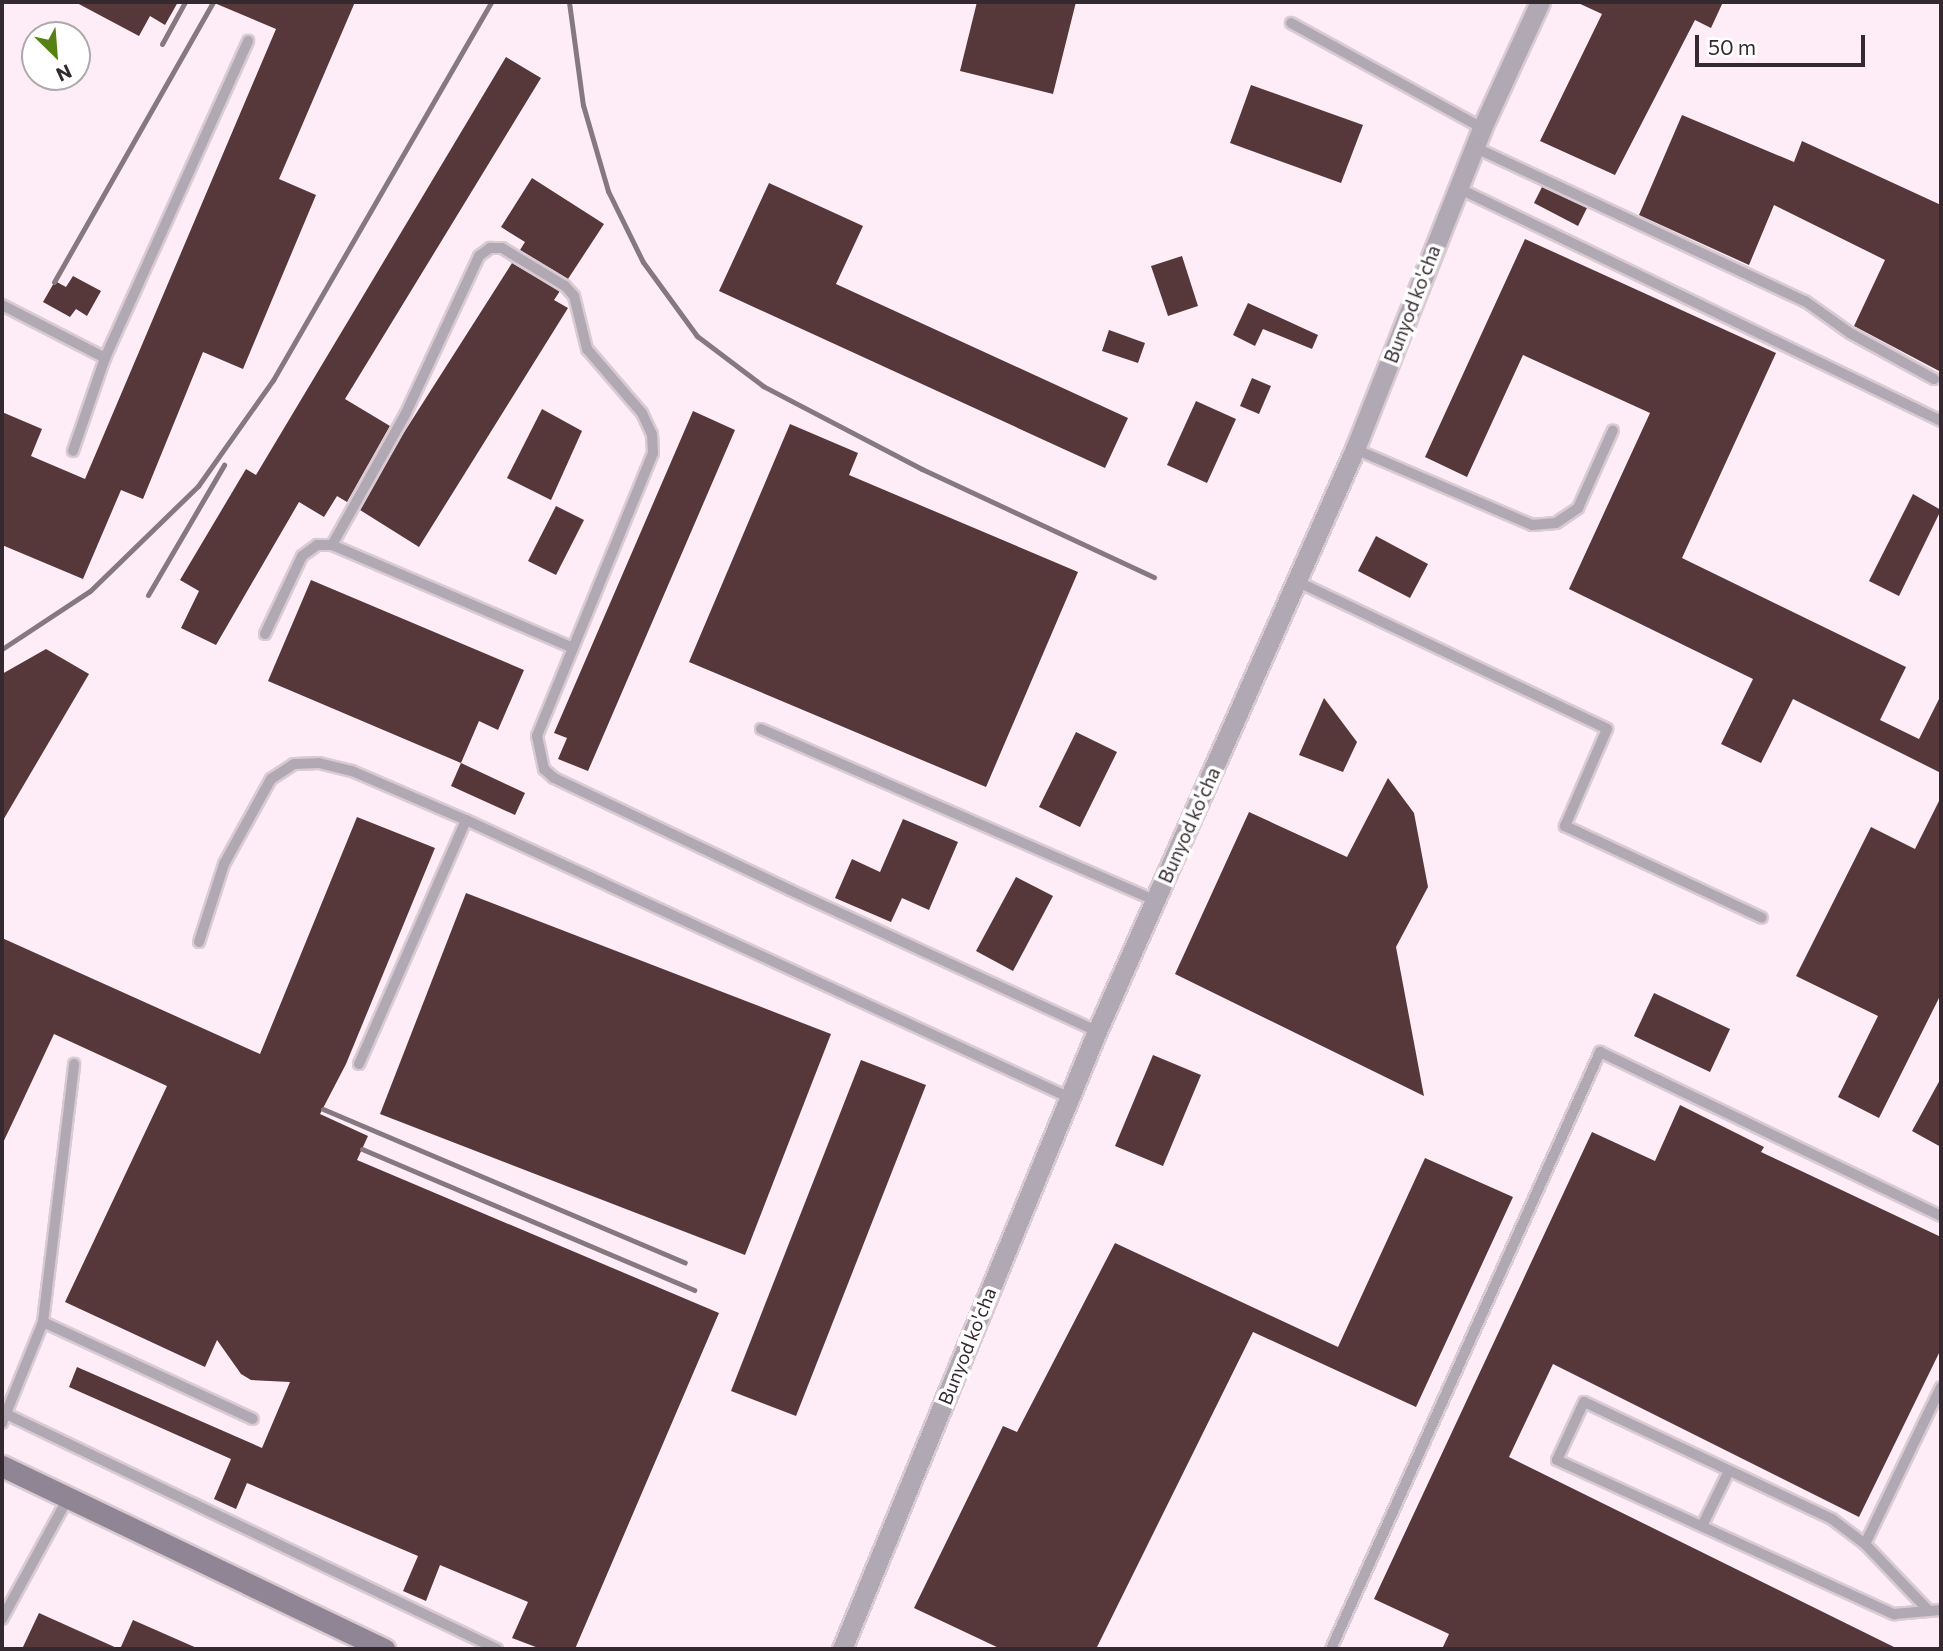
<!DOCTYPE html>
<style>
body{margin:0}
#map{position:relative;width:1943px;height:1651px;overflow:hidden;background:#feedf6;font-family:Commissioner,sans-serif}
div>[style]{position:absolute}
.building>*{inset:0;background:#56383a}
.roads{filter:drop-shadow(2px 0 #dacad2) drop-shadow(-2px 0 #dacad2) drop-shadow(0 2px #dacad2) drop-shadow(0 -2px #dacad2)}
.lane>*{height:10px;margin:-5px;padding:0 5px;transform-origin:5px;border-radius:5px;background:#b0a9b3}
.street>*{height:19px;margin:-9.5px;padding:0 9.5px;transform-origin:9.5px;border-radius:9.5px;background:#b0a9b3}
.secondary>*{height:21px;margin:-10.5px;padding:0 10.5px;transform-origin:10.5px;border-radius:10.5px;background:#8f8594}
.rail>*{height:5px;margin:-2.5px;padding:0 2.5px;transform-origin:2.5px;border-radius:2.5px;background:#85787f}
span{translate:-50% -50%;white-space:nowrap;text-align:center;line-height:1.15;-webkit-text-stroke:7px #fff;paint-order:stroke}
.street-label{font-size:19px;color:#34292f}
.frame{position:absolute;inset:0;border:4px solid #34292f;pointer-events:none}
.north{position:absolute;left:21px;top:21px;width:70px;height:70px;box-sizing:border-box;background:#fff;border:2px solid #aea9ac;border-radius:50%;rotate:155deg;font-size:19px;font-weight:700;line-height:28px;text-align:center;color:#34292f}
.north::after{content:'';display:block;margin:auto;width:24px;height:32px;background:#548313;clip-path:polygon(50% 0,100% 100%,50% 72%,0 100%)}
.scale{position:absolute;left:1695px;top:35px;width:170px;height:32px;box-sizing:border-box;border:4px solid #34292f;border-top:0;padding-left:9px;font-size:21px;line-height:24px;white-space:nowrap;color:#34292f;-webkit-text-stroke:5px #fff;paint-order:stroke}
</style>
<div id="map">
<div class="building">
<div style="clip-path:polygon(75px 2px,178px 2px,165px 25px,150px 16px,139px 36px)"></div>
<div style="clip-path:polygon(212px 2px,355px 2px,279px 179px,316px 195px,243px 369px,203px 352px,143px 499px,121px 490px,83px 579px,2px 545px,2px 412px,42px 429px,31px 456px,85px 479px,276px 29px)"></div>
<div style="clip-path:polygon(977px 2px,1076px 2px,1053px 94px,960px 71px)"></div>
<div style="clip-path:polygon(1576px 2px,1723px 2px,1711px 28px,1695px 20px,1615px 175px,1540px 141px,1602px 14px)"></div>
<div style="clip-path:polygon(506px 57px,541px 78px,345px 399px,390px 426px,347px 502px,337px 496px,324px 517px,299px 502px,216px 645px,181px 628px,199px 591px,180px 580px,246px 469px,256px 475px)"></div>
<div style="clip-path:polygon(1251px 85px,1363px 125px,1341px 183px,1230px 143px)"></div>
<div style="clip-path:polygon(1682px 115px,1794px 162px,1802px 141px,1941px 205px,1941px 372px,1854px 326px,1885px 260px,1774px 205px,1749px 265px,1639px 215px)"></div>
<div style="clip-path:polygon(532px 178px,604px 224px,568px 279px,520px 250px,525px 242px,501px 227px)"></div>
<div style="clip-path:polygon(769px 183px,863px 226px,836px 284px,1128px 418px,1105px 468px,719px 291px)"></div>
<div style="clip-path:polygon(1542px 187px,1587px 208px,1578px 226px,1534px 203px)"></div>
<div style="clip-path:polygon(1525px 239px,1776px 353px,1682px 558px,1906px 667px,1880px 720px,1919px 739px,1941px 695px,1941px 773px,1793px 699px,1761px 763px,1721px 744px,1753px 679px,1569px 589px,1650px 413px,1523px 355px,1467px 477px,1425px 457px)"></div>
<div style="clip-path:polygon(1182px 256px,1198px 306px,1168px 316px,1151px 266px)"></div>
<div style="clip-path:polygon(512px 263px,560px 291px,554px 300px,568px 308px,419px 547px,360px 510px,403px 434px)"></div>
<div style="clip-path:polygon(73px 276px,101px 291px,87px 316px,76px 309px,70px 317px,43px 302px,55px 281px,66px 287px)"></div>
<div style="clip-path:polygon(1248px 303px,1318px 335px,1312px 349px,1263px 329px,1255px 346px,1233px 335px)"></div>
<div style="clip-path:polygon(1109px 330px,1145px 343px,1138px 363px,1102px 351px)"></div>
<div style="clip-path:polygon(1252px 378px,1271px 386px,1259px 414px,1240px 406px)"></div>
<div style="clip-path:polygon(1196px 401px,1236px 419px,1207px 483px,1167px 465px)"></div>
<div style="clip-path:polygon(542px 409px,582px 431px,551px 500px,507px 478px)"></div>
<div style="clip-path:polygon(693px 411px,735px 430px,588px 771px,558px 759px,567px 738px,554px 733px)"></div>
<div style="clip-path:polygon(790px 424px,858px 453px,849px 475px,1078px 572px,986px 787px,689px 662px)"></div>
<div style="clip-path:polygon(1913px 494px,1941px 510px,1899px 596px,1869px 581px)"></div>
<div style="clip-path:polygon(556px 506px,584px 520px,556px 575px,528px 561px)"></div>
<div style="clip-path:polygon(1376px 536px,1428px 564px,1410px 598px,1358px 571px)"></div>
<div style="clip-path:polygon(311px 580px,524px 670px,498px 730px,479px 721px,461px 763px,268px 681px)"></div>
<div style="clip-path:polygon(46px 649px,89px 674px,2px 822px,2px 674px)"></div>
<div style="clip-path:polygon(1324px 698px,1357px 742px,1343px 772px,1299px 755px)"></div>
<div style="clip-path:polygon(1076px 732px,1117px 752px,1080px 827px,1039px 807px)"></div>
<div style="clip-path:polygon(461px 763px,525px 793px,515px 815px,451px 786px)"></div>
<div style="clip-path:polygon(1388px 778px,1414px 813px,1428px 887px,1396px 947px,1424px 1096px,1175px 974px,1249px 812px,1347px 857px)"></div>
<div style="clip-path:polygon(1941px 797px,1941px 994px,1879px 1118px,1838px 1097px,1878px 1016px,1796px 976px,1871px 827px,1915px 849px)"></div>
<div style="clip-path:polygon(357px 817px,435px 848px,346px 1064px,320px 1114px,368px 1136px,357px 1160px,719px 1313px,575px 1649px,541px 1649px,512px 1638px,528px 1602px,440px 1565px,426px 1601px,403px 1591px,418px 1556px,247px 1483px,236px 1509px,214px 1499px,231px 1459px,69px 1387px,77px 1367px,262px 1448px,290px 1382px,251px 1380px,241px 1374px,217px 1340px,205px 1367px,65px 1302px,167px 1086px,54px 1034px,2px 1145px,2px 938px,260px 1054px)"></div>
<div style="clip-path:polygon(903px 819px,958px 842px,929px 910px,902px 898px,891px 922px,835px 898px,852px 859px,880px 872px)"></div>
<div style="clip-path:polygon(1016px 877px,1053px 896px,1013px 971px,976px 951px)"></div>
<div style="clip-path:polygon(466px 893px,831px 1034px,745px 1255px,380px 1114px)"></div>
<div style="clip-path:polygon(1654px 993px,1730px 1029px,1710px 1072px,1634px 1036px)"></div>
<div style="clip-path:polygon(1153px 1055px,1201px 1075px,1163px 1166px,1115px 1146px)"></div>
<div style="clip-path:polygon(861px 1060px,926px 1085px,796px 1416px,731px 1391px)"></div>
<div style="clip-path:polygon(1941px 1078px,1941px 1147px,1912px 1131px)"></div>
<div style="clip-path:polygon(1680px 1105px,1764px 1147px,1761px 1152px,1941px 1237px,1941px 1349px,1859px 1517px,1553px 1364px,1509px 1457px,1898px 1649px,1442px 1649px,1449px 1634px,1374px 1599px,1592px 1132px,1655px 1161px)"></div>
<div style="clip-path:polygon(1425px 1158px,1513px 1197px,1416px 1407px,1253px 1332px,1096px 1649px,1001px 1649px,914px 1608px,1003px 1426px,1017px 1432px,1115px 1243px,1338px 1347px)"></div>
<div style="clip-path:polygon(39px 1613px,119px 1649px,22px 1649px)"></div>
<div style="clip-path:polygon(133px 1620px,199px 1649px,120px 1649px)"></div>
</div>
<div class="roads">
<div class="lane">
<div style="left:1291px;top:23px;width:218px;rotate:28.8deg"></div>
<div style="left:1474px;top:147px;width:365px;rotate:25deg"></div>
<div style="left:1805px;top:301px;width:55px;rotate:35.4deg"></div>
<div style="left:1850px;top:333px;width:96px;rotate:28.7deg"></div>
<div style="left:1458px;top:188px;width:536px;rotate:25.75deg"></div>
<div style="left:2px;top:305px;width:116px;rotate:27.2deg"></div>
<div style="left:105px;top:358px;width:348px;rotate:-65.7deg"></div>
<div style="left:1355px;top:449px;width:193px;rotate:23.2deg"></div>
<div style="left:1532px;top:525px;width:24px;rotate:-5deg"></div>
<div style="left:1556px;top:523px;width:27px;rotate:-34deg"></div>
<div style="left:1578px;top:508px;width:85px;rotate:-65.8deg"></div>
<div style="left:73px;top:451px;width:98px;rotate:-71deg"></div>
<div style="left:332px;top:545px;width:149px;rotate:-60.7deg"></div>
<div style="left:405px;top:415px;width:175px;rotate:-65deg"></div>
<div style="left:479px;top:256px;width:14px;rotate:-36deg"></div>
<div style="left:490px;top:248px;width:12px"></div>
<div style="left:502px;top:248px;width:74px;rotate:31.1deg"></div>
<div style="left:565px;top:286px;width:13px;rotate:48deg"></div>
<div style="left:574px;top:296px;width:55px;rotate:76.2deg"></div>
<div style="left:587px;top:349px;width:84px;rotate:49.3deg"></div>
<div style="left:642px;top:413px;width:23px;rotate:65deg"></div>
<div style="left:652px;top:434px;width:19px;rotate:87deg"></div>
<div style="left:653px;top:453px;width:306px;rotate:112.3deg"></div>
<div style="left:537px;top:736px;width:34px;rotate:78deg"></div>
<div style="left:544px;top:769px;width:13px;rotate:42deg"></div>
<div style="left:554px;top:778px;width:261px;rotate:25.4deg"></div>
<div style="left:790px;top:890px;width:338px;rotate:24.7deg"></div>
<div style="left:1296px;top:581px;width:344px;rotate:25.4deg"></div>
<div style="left:1607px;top:729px;width:106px;rotate:113.4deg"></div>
<div style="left:1565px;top:826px;width:217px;rotate:25deg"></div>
<div style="left:265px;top:634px;width:86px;rotate:-64.6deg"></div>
<div style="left:302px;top:556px;width:19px;rotate:-36deg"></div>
<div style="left:317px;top:545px;width:15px"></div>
<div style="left:332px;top:545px;width:262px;rotate:23.1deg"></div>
<div style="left:761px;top:729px;width:430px;rotate:23.5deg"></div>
<div style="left:199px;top:942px;width:82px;rotate:-72.2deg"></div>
<div style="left:224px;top:864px;width:97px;rotate:-61.1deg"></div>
<div style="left:271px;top:779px;width:27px;rotate:-33deg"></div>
<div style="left:294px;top:764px;width:25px;rotate:-2deg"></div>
<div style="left:319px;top:763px;width:34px;rotate:14deg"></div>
<div style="left:352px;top:771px;width:124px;rotate:23.3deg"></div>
<div style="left:466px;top:820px;width:665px;rotate:24.71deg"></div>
<div style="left:359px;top:1064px;width:266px;rotate:-66.3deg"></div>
<div style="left:43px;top:1322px;width:260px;rotate:-83.1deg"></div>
<div style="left:2px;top:1412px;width:549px;rotate:25.58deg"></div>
<div style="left:2px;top:1423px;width:109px;rotate:-67.9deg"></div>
<div style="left:43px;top:1322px;width:231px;rotate:24.8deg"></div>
<div style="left:1702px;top:1526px;width:61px;rotate:-63.9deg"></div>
<div style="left:1865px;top:1544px;width:174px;rotate:-64.2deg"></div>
<div style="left:1929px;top:1611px;width:93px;rotate:-133.7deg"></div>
<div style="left:1865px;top:1544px;width:41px;rotate:-142.9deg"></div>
<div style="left:1832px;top:1519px;width:274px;rotate:-154.7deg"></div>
<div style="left:1584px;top:1402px;width:64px;rotate:115deg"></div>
<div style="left:1557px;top:1460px;width:371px;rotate:24.6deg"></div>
<div style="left:1894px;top:1614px;width:35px;rotate:-5deg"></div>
<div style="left:1929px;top:1611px;width:12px;rotate:-5deg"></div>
<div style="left:2px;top:1619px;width:138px;rotate:-61.4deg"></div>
<div style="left:1331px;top:1649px;width:655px;rotate:-65.74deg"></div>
<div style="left:1600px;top:1052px;width:378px;rotate:25.7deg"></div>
</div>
<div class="street">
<div style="left:842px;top:1649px;width:669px;rotate:-67.58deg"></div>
<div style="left:1097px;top:1031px;width:637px;rotate:-66.09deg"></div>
<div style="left:1355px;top:449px;width:345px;rotate:-68.4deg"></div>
<div style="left:1482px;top:128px;width:139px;rotate:-65.3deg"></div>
</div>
<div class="secondary">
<div style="left:2px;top:1466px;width:424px;rotate:25.6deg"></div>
</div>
</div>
<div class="rail">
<div style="left:569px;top:2px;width:104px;rotate:82.3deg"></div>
<div style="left:583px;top:105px;width:90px;rotate:73.8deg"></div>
<div style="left:608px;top:191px;width:79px;rotate:63.8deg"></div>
<div style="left:643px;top:262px;width:92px;rotate:53.9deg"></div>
<div style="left:697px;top:336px;width:83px;rotate:37.1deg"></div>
<div style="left:763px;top:386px;width:179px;rotate:27.6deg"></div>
<div style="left:922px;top:469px;width:256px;rotate:25deg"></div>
<div style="left:162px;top:44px;width:48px;rotate:-61.3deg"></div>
<div style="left:54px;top:282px;width:322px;rotate:-60.4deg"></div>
<div style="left:148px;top:595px;width:151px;rotate:-59.7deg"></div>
<div style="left:2px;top:649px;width:105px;rotate:-33.4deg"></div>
<div style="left:90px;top:591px;width:151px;rotate:-44.2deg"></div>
<div style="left:198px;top:486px;width:130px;rotate:-54.7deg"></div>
<div style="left:273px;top:380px;width:436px;rotate:-60deg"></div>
<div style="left:323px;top:1109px;width:393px;rotate:23deg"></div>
<div style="left:362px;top:1149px;width:361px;rotate:23deg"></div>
</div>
<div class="street-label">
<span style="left:1412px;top:304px;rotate:-69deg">Bunyod ko'cha</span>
<span style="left:1189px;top:825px;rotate:-66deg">Bunyod ko'cha</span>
<span style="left:967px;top:1346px;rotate:-68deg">Bunyod ko'cha</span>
</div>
<div class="frame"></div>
<div class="north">N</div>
<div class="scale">50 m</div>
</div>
